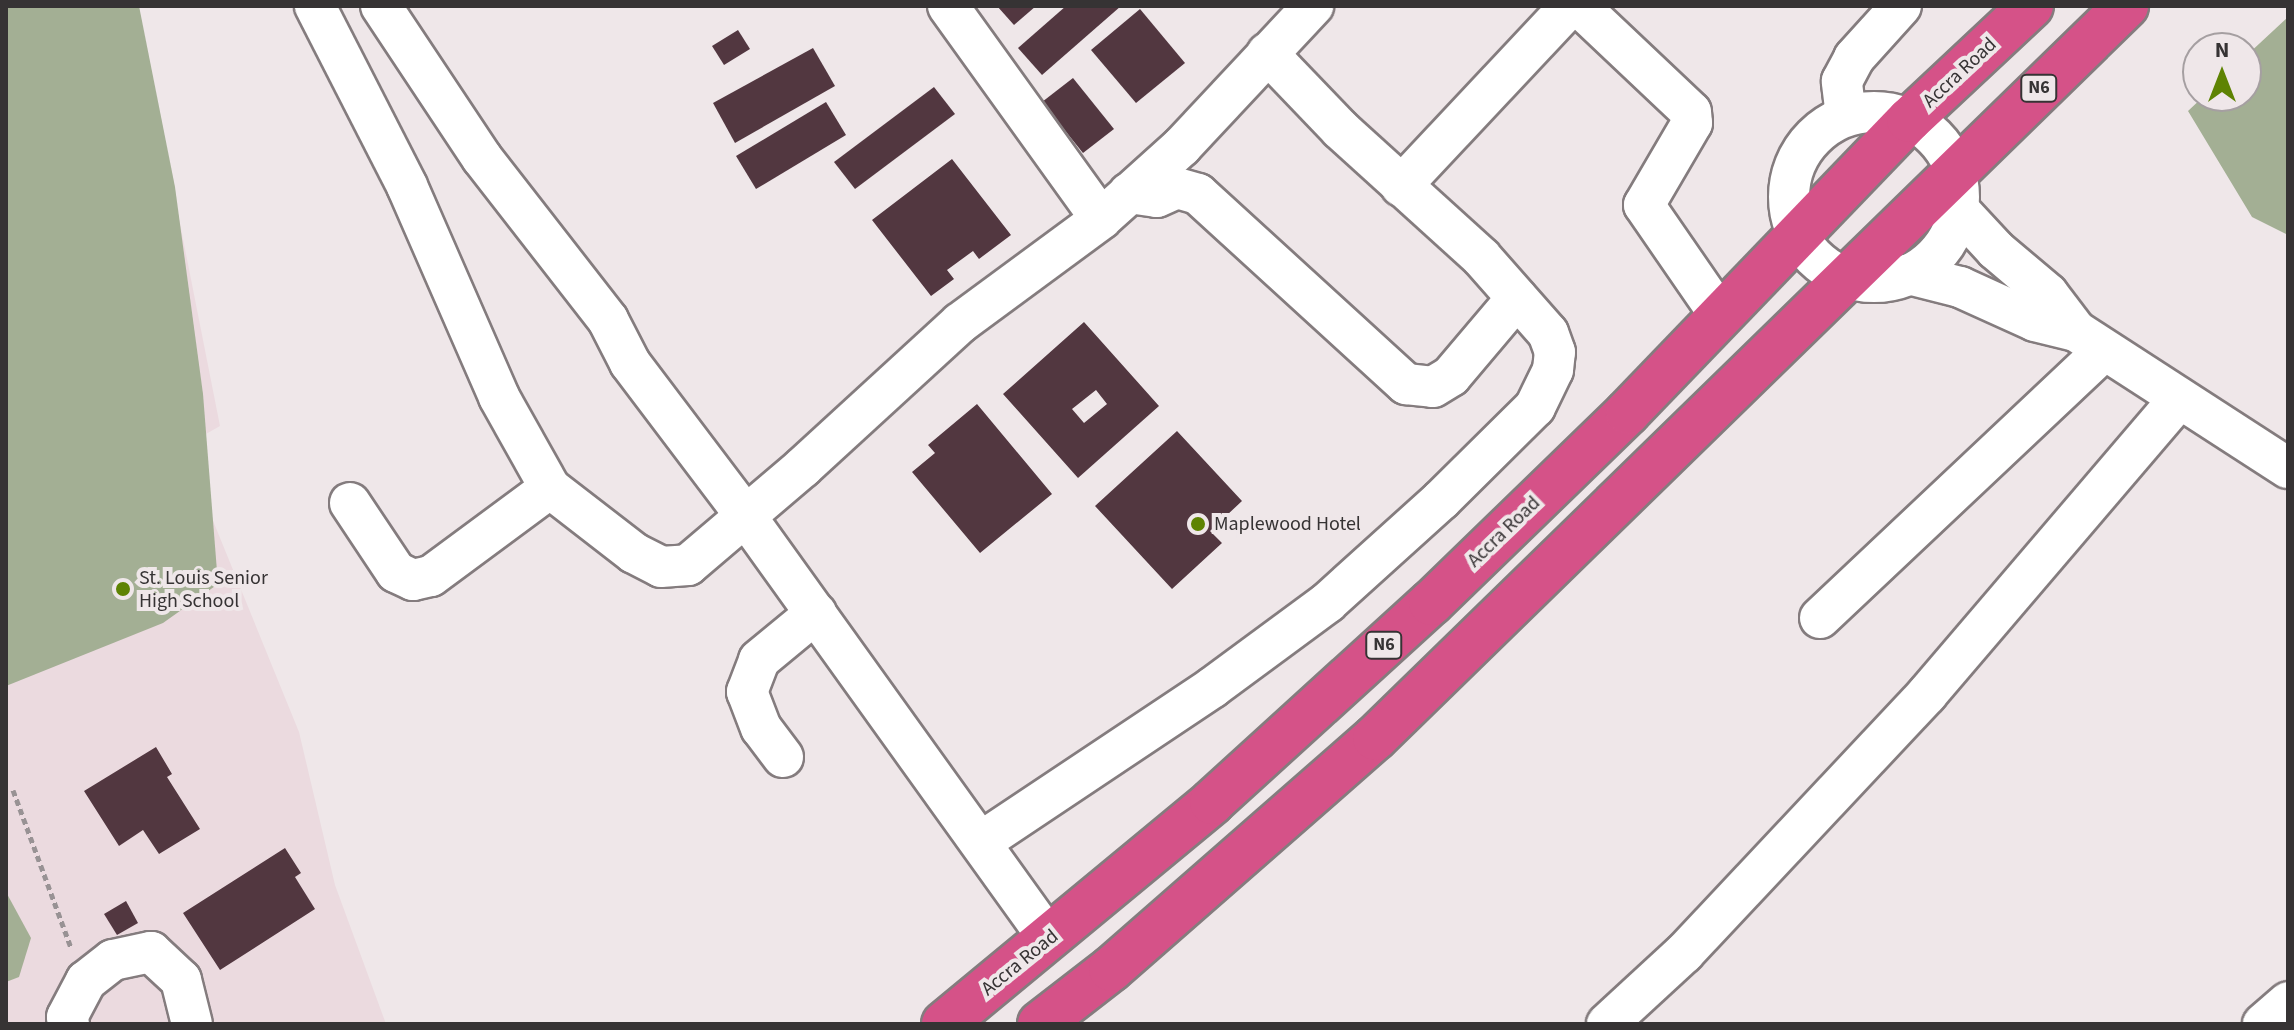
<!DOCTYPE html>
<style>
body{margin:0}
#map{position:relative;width:2294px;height:1030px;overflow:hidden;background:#efe7e9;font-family:"Source Sans 3",sans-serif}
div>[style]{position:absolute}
.built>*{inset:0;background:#ebdadf}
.forest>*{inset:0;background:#a3af94}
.building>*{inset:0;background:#523740}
.path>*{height:5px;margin-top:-2.5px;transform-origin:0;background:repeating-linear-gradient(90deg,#989294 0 6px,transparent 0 10px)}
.roads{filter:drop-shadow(2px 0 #847c7e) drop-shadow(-2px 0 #847c7e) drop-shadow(0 2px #847c7e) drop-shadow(0 -2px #847c7e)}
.minor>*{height:40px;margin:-20px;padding:0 20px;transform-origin:20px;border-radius:20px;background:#fff}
.minor>.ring{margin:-20px;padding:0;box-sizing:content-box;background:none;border:40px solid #fff;border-radius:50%}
.highway>*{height:44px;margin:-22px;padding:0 22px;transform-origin:22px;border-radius:22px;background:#d55288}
.dots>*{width:22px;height:22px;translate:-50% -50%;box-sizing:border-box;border:4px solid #efe7e9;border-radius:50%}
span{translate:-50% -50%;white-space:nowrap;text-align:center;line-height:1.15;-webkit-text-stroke:8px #efe7e9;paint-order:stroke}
.shield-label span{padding:2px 6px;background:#efe7e9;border:2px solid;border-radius:6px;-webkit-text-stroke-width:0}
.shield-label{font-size:18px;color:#363334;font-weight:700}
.street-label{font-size:20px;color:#363334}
.poi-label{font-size:20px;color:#363334}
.left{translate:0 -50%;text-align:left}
.frame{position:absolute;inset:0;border:8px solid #363334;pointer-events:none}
.north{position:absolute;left:2182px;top:32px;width:80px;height:80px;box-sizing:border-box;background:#efe7e9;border:2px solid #a59fa1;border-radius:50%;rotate:0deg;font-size:22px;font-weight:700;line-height:32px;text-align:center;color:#363334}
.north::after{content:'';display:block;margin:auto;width:28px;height:36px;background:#5e8303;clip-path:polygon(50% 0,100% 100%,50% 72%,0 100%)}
</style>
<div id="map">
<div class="built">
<div style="clip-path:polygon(6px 6px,137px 6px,220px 426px,183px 447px,299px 732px,335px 885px,386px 1024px,6px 1024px)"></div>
</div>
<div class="forest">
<div style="clip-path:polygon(6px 6px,139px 6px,175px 187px,203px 394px,218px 584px,163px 623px,6px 686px)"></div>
<div style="clip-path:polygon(2288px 17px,2288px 235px,2252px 217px,2188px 111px,2204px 96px,2246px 96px,2246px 56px)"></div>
<div style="clip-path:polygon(6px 892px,31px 938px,19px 977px,6px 982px)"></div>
</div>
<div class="building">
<div style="clip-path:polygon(997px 6px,1036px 6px,1014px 25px)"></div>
<div style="clip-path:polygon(1066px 6px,1121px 6px,1042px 75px,1018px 48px)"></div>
<div style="clip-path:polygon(1140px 9px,1185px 63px,1136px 103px,1091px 50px)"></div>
<div style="clip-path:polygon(738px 30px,750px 49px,724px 65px,712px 46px)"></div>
<div style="clip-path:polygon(813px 48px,835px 86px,735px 143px,713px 103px)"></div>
<div style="clip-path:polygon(1073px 78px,1114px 129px,1083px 153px,1042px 102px)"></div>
<div style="clip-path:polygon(934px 87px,955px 114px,855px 189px,834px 162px)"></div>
<div style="clip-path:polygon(826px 102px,846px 135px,756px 189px,736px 156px)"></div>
<div style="clip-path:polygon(952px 159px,1011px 235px,979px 259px,973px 251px,947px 270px,954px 279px,931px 296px,872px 220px)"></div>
<div style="clip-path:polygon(evenodd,1084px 322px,1159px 406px,1078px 478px,1003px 394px,1084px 322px,1096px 390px,1107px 404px,1084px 423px,1072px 409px,1096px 390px)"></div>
<div style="clip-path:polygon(977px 404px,1052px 494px,980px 553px,912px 472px,935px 453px,928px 445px)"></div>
<div style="clip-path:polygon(1177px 431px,1242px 501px,1210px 531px,1222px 543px,1172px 589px,1095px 506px)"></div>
<div style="clip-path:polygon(156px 747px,172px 774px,167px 777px,200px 829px,159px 854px,143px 830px,119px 846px,84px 791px)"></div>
<div style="clip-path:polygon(285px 848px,301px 873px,295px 877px,315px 909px,220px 970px,183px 913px)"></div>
<div style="clip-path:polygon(126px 901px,138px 923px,117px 935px,104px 914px)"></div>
</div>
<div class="path">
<div style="left:13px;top:790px;width:168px;rotate:69.8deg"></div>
</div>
<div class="roads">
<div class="minor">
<div style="left:315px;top:6px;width:202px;rotate:62.9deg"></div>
<div style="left:407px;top:186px;width:230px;rotate:66.4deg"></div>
<div style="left:499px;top:397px;width:104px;rotate:60.7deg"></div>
<div style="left:550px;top:488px;width:106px;rotate:37.7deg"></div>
<div style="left:634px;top:553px;width:30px;rotate:27deg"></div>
<div style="left:661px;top:567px;width:27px;rotate:-4deg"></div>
<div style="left:688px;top:565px;width:151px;rotate:-40.4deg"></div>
<div style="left:803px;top:467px;width:213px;rotate:-42.5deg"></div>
<div style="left:960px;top:323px;width:175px;rotate:-36.4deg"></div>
<div style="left:1101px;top:219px;width:109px;rotate:-42deg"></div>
<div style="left:1182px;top:146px;width:192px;rotate:-46.9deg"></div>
<div style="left:381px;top:6px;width:182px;rotate:56.4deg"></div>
<div style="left:482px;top:158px;width:205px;rotate:52.1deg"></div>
<div style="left:608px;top:320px;width:48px;rotate:62.9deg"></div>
<div style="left:630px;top:363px;width:189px;rotate:52.9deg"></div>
<div style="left:744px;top:514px;width:523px;rotate:54.33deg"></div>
<div style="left:948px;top:6px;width:262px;rotate:54.3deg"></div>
<div style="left:1579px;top:6px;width:154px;rotate:43.4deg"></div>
<div style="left:1691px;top:112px;width:11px;rotate:85deg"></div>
<div style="left:1692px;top:123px;width:95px;rotate:120.3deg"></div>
<div style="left:1644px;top:205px;width:134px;rotate:55.4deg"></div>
<div class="ring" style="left:1789px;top:112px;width:130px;height:130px"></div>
<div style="left:1846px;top:116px;width:35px;rotate:-97deg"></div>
<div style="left:1842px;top:81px;width:26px;rotate:-62deg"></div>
<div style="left:1854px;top:58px;width:70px;rotate:-47.9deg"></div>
<div style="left:1401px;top:186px;width:247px;rotate:-46.8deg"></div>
<div style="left:1129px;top:193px;width:28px;rotate:8deg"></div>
<div style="left:1157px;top:197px;width:22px;rotate:-24deg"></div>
<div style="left:1177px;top:188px;width:22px;rotate:16deg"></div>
<div style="left:1198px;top:194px;width:282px;rotate:42.4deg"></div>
<div style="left:1406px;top:384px;width:27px;rotate:6deg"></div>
<div style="left:1433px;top:387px;width:21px;rotate:-31deg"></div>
<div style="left:1451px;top:376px;width:102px;rotate:-49.8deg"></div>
<div style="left:1959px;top:210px;width:54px;rotate:47.2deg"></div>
<div style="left:1996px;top:250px;width:68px;rotate:40.2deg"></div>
<div style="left:2048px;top:294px;width:46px;rotate:52.9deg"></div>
<div style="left:2076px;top:331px;width:252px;rotate:32.9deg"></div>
<div style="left:1909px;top:274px;width:53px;rotate:14.3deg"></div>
<div style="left:1960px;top:287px;width:82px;rotate:24.4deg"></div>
<div style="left:2035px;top:321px;width:42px;rotate:13.7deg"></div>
<div style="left:350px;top:503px;width:83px;rotate:56.3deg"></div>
<div style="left:396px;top:572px;width:19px;rotate:25deg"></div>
<div style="left:413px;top:580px;width:18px;rotate:-13deg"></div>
<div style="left:431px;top:576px;width:148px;rotate:-36.5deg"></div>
<div style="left:1820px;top:618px;width:390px;rotate:-43.3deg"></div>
<div style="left:783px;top:757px;width:36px;rotate:-127deg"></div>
<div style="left:761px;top:728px;width:39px;rotate:-111deg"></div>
<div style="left:747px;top:692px;width:34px;rotate:-69deg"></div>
<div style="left:759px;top:660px;width:74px;rotate:-39.5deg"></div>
<div style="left:981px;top:842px;width:279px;rotate:-33.7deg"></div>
<div style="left:1213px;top:687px;width:142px;rotate:-36.4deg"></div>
<div style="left:1327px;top:603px;width:154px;rotate:-42.1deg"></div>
<div style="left:1441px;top:500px;width:132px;rotate:-44.7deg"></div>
<div style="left:1535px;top:407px;width:41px;rotate:-64.1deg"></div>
<div style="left:1553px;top:370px;width:18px;rotate:-84deg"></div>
<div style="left:1555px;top:352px;width:20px;rotate:-110deg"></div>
<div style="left:1548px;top:333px;width:101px;rotate:-131.4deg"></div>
<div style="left:1481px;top:257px;width:190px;rotate:-137.8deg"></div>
<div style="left:1340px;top:129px;width:105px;rotate:-133.8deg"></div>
<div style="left:69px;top:1024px;width:7px;rotate:-106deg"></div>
<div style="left:67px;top:1017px;width:41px;rotate:-62.2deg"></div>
<div style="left:86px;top:981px;width:34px;rotate:-38deg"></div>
<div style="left:113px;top:960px;width:39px;rotate:-12deg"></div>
<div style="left:151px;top:952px;width:41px;rotate:43deg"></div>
<div style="left:181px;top:980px;width:45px;rotate:76deg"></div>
<div style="left:1607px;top:1024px;width:105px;rotate:-42.7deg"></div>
<div style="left:1684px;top:953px;width:355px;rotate:-46.8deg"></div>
<div style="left:1927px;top:694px;width:388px;rotate:-49.5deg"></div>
<div style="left:2263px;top:1024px;width:33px;rotate:-41deg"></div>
</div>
<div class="highway">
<div style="left:944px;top:1024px;width:348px;rotate:-39.6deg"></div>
<div style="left:1212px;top:802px;width:296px;rotate:-42.3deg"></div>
<div style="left:1431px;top:603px;width:274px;rotate:-44.1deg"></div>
<div style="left:1628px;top:412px;width:405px;rotate:-46.1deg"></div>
<div style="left:1909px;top:120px;width:167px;rotate:-43.1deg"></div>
<div style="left:1040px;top:1024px;width:90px;rotate:-37.8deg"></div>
<div style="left:1111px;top:969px;width:351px;rotate:-41.2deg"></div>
<div style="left:1375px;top:738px;width:1049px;rotate:-44.27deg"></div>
</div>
</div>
<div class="dots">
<div style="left:1198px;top:524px;background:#5e8303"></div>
<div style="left:123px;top:589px;background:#5e8303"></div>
</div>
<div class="shield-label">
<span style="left:2039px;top:88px">N6</span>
<span style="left:1384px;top:645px">N6</span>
</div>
<div class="street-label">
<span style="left:1960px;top:73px;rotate:-43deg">Accra Road</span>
<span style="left:1504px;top:532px;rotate:-44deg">Accra Road</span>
<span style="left:1020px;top:963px;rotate:-39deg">Accra Road</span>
</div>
<div class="poi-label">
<span class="left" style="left:1214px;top:524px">Maplewood Hotel</span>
<span class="left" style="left:139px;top:590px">St. Louis Senior<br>High School</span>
</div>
<div class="frame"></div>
<div class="north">N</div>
</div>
